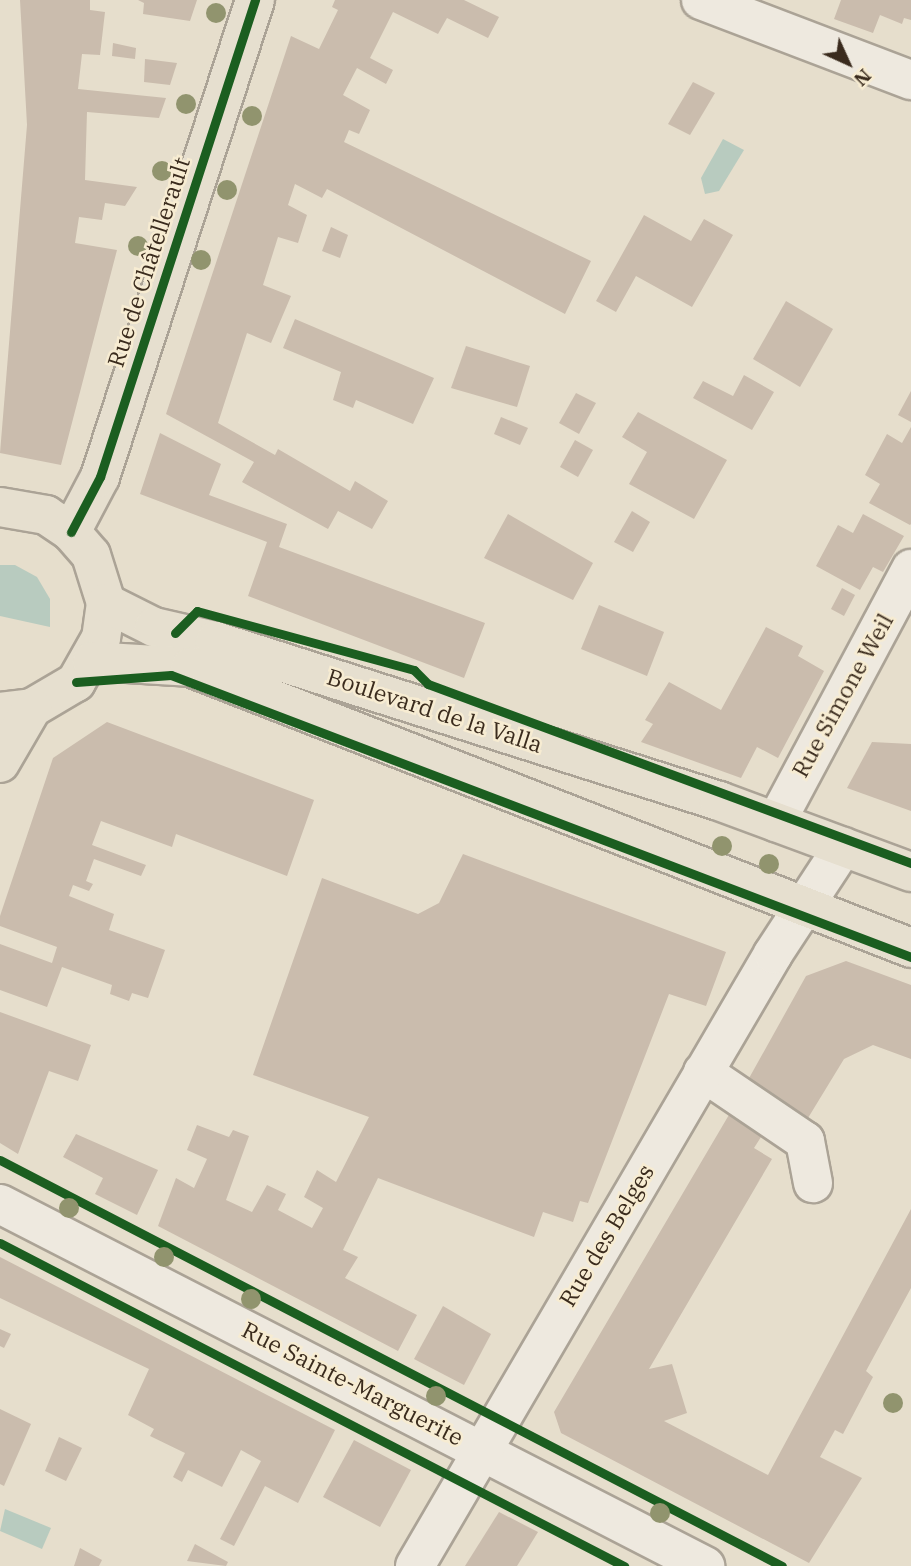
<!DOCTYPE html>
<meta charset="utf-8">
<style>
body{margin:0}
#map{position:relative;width:911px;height:1566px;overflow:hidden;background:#e6decc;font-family:"IBM Plex Serif",serif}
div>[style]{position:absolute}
.water>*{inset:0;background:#b8cbbf}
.building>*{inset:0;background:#cabcad}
.roads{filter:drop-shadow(2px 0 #aba396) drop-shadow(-2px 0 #aba396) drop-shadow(0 2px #aba396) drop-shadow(0 -2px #aba396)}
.minor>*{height:38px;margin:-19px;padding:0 19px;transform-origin:19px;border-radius:19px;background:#eee9df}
.major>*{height:38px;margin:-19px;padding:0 19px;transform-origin:19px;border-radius:19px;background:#e6dfcf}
.cycleway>*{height:9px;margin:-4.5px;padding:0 4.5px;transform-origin:4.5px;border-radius:4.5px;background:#1b5e20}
.trees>*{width:20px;height:20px;margin:-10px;border-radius:50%;background:#91946e}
span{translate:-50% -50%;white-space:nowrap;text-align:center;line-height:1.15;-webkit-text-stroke:5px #f7ecd2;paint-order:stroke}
.street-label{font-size:23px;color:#3a2b1d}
.north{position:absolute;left:813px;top:28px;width:70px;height:70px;-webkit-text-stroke:5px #f7ecd2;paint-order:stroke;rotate:135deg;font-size:19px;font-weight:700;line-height:28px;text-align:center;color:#3a2b1d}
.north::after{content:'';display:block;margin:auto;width:24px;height:32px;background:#3a2b1d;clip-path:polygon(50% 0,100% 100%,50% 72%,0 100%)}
</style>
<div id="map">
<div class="water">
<div style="clip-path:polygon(723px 139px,744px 150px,719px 191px,705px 194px,701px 178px)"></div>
<div style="clip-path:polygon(0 565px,15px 565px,37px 577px,50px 599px,50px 627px,0 616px)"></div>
<div style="clip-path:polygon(5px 1509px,51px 1528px,42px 1549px,0 1531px)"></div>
</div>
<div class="building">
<div style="clip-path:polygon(20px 0,90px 0,90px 10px,105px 12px,100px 55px,82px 54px,78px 89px,166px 98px,159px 118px,87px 112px,85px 180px,137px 187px,125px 206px,105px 203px,102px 220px,79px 217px,75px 243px,117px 250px,61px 465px,0 453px,27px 125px)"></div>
<div style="clip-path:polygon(138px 0,197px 0,190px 21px,143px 14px,144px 3px)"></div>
<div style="clip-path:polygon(335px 0,464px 0,499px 17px,488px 38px,447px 18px,438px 34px,393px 12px,370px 58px,393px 70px,386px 84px,357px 68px,343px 95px,370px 110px,359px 134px,349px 130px,344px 142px,591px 261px,565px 314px,327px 189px,322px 198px,295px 184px,288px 205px,307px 215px,298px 243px,278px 237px,263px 285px,291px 296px,271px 343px,247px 333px,218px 423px,275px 455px,278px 449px,350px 491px,355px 481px,388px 501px,372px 529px,338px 511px,328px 529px,242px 482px,254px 462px,166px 414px,291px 36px,319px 49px,338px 10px,332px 7px)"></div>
<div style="clip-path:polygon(841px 0,911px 0,911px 20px,904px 18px,902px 24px,880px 15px,873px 33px,834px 19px)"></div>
<div style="clip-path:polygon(113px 43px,136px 48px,135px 59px,112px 56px)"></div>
<div style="clip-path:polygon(145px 59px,177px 63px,170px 85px,144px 82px)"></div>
<div style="clip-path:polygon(693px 82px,715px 93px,690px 135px,668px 124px)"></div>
<div style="clip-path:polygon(644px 215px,691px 241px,704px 219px,733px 235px,692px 307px,636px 276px,616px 312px,596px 301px)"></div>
<div style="clip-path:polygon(331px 227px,348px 235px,340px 258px,322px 251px)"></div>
<div style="clip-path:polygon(786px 301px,833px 329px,800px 387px,753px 359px)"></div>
<div style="clip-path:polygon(295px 319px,434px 378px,413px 424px,356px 400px,353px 408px,333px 400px,341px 372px,283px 348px)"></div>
<div style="clip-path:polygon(466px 346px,530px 366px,517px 407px,451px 388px)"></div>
<div style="clip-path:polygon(744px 375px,774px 392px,752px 430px,693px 398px,703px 381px,733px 396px)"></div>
<div style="clip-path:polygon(911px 391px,911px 422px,898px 415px)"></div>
<div style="clip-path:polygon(576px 393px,596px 403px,579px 434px,559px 423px)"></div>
<div style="clip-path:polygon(638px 412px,727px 460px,694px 519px,629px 484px,647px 452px,622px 437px)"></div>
<div style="clip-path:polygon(501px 417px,528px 428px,520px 445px,494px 434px)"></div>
<div style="clip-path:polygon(911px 427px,911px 524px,910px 525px,869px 503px,880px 484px,865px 475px,887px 434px,902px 443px)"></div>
<div style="clip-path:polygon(160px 433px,221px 464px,209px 495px,287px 524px,279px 547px,485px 623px,464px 678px,248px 596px,267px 542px,140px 494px)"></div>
<div style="clip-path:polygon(575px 440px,593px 450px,578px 477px,560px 467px)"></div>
<div style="clip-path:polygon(632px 511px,650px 522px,633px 552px,614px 542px)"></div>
<div style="clip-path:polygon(508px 514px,593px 563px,573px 600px,484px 558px)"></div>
<div style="clip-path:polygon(863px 514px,904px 536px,883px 572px,873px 567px,860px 590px,816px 566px,838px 525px,853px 533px)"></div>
<div style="clip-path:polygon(842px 588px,855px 595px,844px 616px,831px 609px)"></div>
<div style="clip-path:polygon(599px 605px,664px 632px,647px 676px,581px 649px)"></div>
<div style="clip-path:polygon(766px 627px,803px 646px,798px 656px,824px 671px,778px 758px,757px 747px,741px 778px,641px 742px,653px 724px,645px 720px,669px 682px,721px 710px)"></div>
<div style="clip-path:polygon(107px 722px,314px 800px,287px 876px,176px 834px,172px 847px,101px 821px,92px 845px,146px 865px,141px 876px,94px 859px,86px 881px,93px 884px,89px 891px,73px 885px,69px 896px,114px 914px,109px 930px,165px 950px,148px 998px,132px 993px,129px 1001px,110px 994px,112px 985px,62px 967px,47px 1007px,0 990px,0 944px,52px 963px,57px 947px,0 926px,0 916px,53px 758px)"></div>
<div style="clip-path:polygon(872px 742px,911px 744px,911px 811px,847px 788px)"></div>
<div style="clip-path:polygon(463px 854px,726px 952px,706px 1006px,669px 994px,588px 1203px,580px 1201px,573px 1222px,543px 1212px,534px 1237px,378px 1178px,343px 1250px,358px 1257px,345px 1278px,417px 1315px,398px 1351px,158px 1226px,176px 1178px,194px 1188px,207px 1159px,187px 1150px,197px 1125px,229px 1137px,233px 1130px,249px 1136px,226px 1200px,252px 1212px,267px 1185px,286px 1194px,278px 1210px,312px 1228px,323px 1208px,304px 1197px,317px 1170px,336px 1182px,369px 1117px,253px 1075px,322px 878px,418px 914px,439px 903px)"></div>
<div style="clip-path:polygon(846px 961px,911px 985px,911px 1059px,873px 1045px,844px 1059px,808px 1118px,748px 1080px,806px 976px)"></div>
<div style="clip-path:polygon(0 1012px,91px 1045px,78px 1081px,49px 1071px,18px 1154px,0 1143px)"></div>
<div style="clip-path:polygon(733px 1108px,766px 1129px,754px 1148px,772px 1159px,649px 1369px,672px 1364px,687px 1413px,664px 1421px,768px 1475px,911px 1209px,911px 1288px,866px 1371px,873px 1377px,843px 1434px,835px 1430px,820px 1457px,862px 1478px,809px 1563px,561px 1433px,554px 1412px)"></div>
<div style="clip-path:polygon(76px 1134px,158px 1170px,137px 1215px,95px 1194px,103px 1178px,63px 1157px)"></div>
<div style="clip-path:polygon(0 1257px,335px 1430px,298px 1503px,265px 1486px,234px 1546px,220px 1539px,261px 1461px,241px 1450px,222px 1487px,188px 1470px,182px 1482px,173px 1477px,185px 1453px,150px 1436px,154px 1429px,128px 1415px,149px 1369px,0 1298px)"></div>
<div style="clip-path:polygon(443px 1306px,491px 1334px,464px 1385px,414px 1359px)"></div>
<div style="clip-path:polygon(0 1329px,11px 1334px,4px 1348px,0 1346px)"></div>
<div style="clip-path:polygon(0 1409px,31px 1424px,4px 1486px,0 1484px)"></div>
<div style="clip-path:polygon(59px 1437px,82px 1448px,66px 1481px,45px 1471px)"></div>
<div style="clip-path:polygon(354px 1440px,411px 1470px,380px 1527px,323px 1497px)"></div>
<div style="clip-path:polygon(499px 1512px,538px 1532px,517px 1566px,465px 1566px)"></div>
<div style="clip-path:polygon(195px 1544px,228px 1562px,226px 1566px,187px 1561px)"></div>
<div style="clip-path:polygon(80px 1548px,102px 1560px,99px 1566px,74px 1566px)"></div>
</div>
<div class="roads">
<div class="minor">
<div style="left:701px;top:0;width:225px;rotate:20.9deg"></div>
<div style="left:776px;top:822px;width:287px;rotate:-61.9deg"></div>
<div style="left:703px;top:1072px;width:123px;rotate:34.1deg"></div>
<div style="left:805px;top:1141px;width:43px;rotate:79.2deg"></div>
<div style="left:0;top:1204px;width:793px;rotate:27.18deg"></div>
<div style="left:415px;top:1566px;width:709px;rotate:-59.67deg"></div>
<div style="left:773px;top:954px;width:128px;rotate:-56.8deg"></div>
</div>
<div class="major">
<div style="left:0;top:507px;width:47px;rotate:9.9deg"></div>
<div style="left:46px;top:515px;width:30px;rotate:34deg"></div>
<div style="left:71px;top:532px;width:30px;rotate:49deg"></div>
<div style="left:91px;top:555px;width:50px;rotate:72.6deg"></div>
<div style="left:106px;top:603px;width:35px;rotate:98deg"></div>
<div style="left:101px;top:638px;width:51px;rotate:119.6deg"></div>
<div style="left:76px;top:682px;width:51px;rotate:149.4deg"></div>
<div style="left:32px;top:708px;width:32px;rotate:173deg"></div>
<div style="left:71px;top:532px;width:62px;rotate:-62.2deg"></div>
<div style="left:100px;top:477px;width:502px;rotate:-72deg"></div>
<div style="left:106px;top:603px;width:54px;rotate:26.6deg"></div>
<div style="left:154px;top:627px;width:63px;rotate:12.9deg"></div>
<div style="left:215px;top:641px;width:529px;rotate:17.61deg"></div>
<div style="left:719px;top:801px;width:205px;rotate:20.3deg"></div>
<div style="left:92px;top:661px;width:98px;rotate:3.5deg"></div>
<div style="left:190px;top:667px;width:774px;rotate:21.29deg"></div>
<div style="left:0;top:763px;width:64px;rotate:-59.8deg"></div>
</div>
</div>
<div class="cycleway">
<div style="left:71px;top:532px;width:62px;rotate:-62.2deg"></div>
<div style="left:100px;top:477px;width:502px;rotate:-72deg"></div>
<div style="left:175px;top:633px;width:31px;rotate:-45deg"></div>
<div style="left:197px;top:611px;width:225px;rotate:15.2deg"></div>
<div style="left:414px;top:670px;width:20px;rotate:45deg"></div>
<div style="left:428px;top:684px;width:515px;rotate:20.33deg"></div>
<div style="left:76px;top:682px;width:95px;rotate:-4.2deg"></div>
<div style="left:171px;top:675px;width:792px;rotate:20.86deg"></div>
<div style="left:0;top:1160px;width:881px;rotate:27.44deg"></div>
<div style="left:0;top:1243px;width:703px;rotate:27.37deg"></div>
</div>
<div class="trees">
<div style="left:216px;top:13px"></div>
<div style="left:186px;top:104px"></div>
<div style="left:252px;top:116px"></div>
<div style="left:162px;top:171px"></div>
<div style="left:227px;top:190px"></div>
<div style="left:138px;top:246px"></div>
<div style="left:201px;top:260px"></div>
<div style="left:722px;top:846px"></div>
<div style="left:769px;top:864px"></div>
<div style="left:69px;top:1208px"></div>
<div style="left:164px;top:1257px"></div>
<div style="left:251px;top:1299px"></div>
<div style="left:436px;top:1396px"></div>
<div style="left:893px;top:1403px"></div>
<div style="left:660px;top:1513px"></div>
</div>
<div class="street-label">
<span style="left:148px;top:262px;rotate:-72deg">Rue de Châtellerault</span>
<span style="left:842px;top:695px;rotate:-61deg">Rue Simone Weil</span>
<span style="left:435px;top:710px;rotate:18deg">Boulevard de la Valla</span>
<span style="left:606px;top:1235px;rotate:-59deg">Rue des Belges</span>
<span style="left:353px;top:1383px;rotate:27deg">Rue Sainte-Marguerite</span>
</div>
<div class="north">N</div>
</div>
